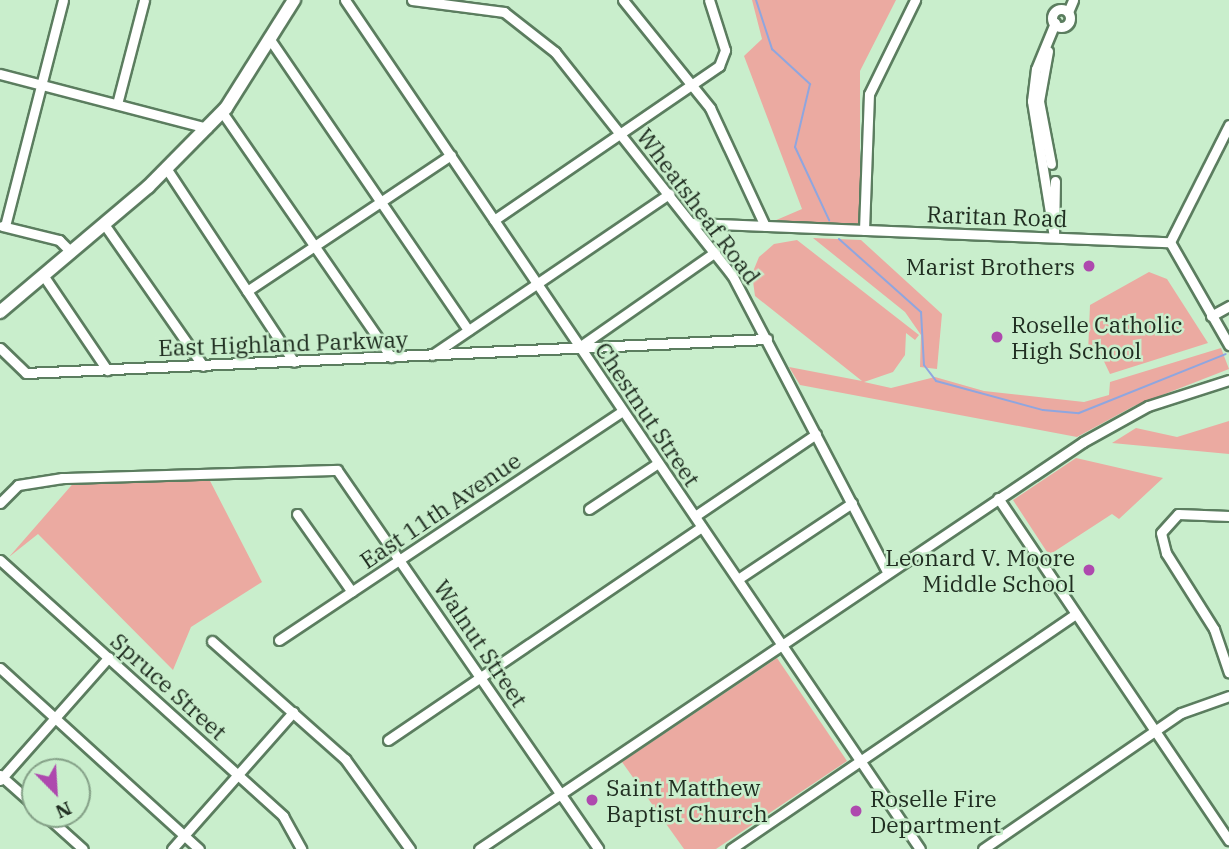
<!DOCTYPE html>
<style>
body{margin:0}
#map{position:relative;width:1229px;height:849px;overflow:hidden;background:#c9eecc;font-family:"IBM Plex Serif",serif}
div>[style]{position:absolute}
.green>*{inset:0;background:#ebaaa1}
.stream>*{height:2px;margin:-1px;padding:0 1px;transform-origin:1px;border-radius:1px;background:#8fa6df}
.roads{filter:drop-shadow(2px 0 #5b7d5f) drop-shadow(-2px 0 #5b7d5f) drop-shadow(0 2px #5b7d5f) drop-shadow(0 -2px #5b7d5f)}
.minor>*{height:9px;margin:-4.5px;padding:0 4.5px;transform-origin:4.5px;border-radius:4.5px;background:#fff}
.minor>.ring{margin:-4.5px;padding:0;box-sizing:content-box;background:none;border:9px solid #fff;border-radius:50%}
.major>*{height:12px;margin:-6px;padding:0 6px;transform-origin:6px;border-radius:6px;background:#fff}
.dots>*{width:19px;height:19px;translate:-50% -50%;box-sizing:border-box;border:4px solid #c9eecc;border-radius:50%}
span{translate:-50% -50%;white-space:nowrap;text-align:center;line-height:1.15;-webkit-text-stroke:5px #c9eecc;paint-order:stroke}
.street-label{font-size:23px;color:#202e21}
.poi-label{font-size:23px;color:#202e21}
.right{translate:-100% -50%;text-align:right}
.left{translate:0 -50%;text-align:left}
.north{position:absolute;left:21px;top:758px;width:70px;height:70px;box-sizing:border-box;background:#c9eecc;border:2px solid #85a188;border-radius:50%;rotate:156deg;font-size:19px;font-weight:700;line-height:28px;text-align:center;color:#202e21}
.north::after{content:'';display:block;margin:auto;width:24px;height:32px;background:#ae49ae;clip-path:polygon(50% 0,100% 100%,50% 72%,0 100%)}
</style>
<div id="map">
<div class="green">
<div style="clip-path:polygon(752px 0,896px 0,860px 71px,860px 226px,774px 221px,802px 209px,744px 56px,762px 39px)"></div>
<div style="clip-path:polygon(813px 238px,861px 240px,942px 314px,937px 369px,920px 367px,921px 335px,905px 312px)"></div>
<div style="clip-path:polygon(797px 240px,919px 335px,915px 340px,906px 333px,905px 355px,893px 372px,864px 382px,891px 388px,935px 377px,984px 391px,1084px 402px,1109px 395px,1110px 382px,1221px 348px,1229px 369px,1134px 406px,1077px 437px,800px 385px,789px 367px,862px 381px,755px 296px,752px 274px,759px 257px,774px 244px)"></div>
<div style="clip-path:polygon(1149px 272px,1167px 279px,1208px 343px,1110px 374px,1100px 353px,1088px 353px,1090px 305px)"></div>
<div style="clip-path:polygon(1229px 421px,1229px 454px,1112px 443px,1136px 428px,1177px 437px)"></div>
<div style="clip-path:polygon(1076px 458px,1163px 478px,1119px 519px,1112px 514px,1049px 555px,1013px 500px)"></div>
<div style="clip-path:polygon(207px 475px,262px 582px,191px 627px,173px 670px,38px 534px,9px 557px,77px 479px)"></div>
<div style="clip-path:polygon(777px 658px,847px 761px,716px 849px,684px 849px,622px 762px)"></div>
</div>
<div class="stream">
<div style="left:756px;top:0;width:52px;rotate:71.9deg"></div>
<div style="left:772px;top:49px;width:52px;rotate:42.6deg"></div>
<div style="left:810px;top:84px;width:65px;rotate:103.4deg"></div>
<div style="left:795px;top:147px;width:81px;rotate:65deg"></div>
<div style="left:839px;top:239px;width:110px;rotate:41.7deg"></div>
<div style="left:921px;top:312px;width:53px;rotate:86.8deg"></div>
<div style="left:924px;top:365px;width:20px;rotate:53deg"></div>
<div style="left:936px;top:381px;width:111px;rotate:15.2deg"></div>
<div style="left:1043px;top:410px;width:36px;rotate:5deg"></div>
<div style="left:1079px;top:413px;width:158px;rotate:-21.9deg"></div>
</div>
<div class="roads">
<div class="minor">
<div style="left:345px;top:0;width:1025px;rotate:55.89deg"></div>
<div style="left:412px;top:0;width:93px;rotate:7.4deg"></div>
<div style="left:504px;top:12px;width:65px;rotate:38.1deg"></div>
<div style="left:555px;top:52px;width:285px;rotate:51.6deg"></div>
<div style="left:732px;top:275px;width:335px;rotate:62.4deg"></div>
<div style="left:623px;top:0;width:139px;rotate:51.1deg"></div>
<div style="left:710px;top:108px;width:130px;rotate:65deg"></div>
<div class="ring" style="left:1052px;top:9px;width:9px;height:9px"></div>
<div style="left:1068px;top:12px;width:13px;rotate:-67deg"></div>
<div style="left:271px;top:41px;width:350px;rotate:55.7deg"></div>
<div style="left:1048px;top:51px;width:51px;rotate:100.2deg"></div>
<div style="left:1039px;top:101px;width:64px;rotate:79.2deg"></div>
<div style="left:0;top:74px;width:214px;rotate:14.6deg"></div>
<div style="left:117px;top:104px;width:107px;rotate:-75.4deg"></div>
<div style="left:222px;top:112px;width:298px;rotate:55.4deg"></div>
<div style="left:166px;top:168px;width:232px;rotate:56.6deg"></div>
<div style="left:494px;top:220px;width:273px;rotate:-34.4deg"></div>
<div style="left:719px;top:66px;width:17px;rotate:-69deg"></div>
<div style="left:725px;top:50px;width:52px;rotate:-107.7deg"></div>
<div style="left:691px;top:223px;width:479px;rotate:2.3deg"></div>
<div style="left:104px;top:224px;width:173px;rotate:55.1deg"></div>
<div style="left:2px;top:226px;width:59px;rotate:13.8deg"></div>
<div style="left:59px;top:240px;width:17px;rotate:45deg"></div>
<div style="left:5px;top:226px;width:233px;rotate:-75.6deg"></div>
<div style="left:864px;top:230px;width:136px;rotate:-87.9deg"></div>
<div style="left:869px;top:94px;width:105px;rotate:-63.9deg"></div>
<div style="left:1054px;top:237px;width:138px;rotate:-99.2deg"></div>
<div style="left:1032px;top:101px;width:32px;rotate:-83deg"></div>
<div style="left:1036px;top:69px;width:50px;rotate:-67.6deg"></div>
<div style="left:1054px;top:237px;width:56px;rotate:-89deg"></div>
<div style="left:1170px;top:242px;width:131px;rotate:-63.2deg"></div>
<div style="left:1170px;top:242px;width:119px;rotate:60.2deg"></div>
<div style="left:43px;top:275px;width:115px;rotate:56deg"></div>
<div style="left:247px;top:291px;width:245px;rotate:-33.7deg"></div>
<div style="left:1211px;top:316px;width:21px;rotate:-29deg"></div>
<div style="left:579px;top:347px;width:166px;rotate:-34.9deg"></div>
<div style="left:0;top:348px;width:36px;rotate:44deg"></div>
<div style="left:26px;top:373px;width:742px;rotate:-2.63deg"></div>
<div style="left:432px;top:355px;width:287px;rotate:-34.2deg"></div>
<div style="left:998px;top:498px;width:413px;rotate:56deg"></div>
<div style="left:0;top:503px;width:25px;rotate:-45deg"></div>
<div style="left:18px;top:485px;width:45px;rotate:-9deg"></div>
<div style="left:62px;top:478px;width:275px;rotate:-1.7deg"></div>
<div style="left:337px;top:470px;width:460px;rotate:55.4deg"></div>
<div style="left:589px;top:509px;width:83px;rotate:-33.7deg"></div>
<div style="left:297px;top:514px;width:95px;rotate:54.8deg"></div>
<div style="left:695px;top:516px;width:146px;rotate:-34.1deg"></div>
<div style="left:1229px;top:516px;width:51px;rotate:-177.8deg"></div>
<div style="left:1178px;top:514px;width:25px;rotate:132deg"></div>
<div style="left:1161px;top:533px;width:21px;rotate:76deg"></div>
<div style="left:1166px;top:553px;width:90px;rotate:57.7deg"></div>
<div style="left:1214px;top:629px;width:46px;rotate:71.2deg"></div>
<div style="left:0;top:560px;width:382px;rotate:42.1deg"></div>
<div style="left:283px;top:816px;width:38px;rotate:61deg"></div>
<div style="left:738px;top:579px;width:137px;rotate:-33.7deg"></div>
<div style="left:279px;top:640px;width:412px;rotate:-33.7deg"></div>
<div style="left:212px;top:641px;width:178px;rotate:41.6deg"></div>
<div style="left:345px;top:759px;width:111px;rotate:54.2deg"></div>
<div style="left:0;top:668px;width:269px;rotate:42.3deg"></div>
<div style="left:388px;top:740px;width:379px;rotate:-34.2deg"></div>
<div style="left:0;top:775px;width:47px;rotate:41.5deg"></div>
<div style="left:0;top:780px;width:164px;rotate:-48.5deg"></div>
<div style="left:44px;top:814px;width:52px;rotate:41.9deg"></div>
<div style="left:172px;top:849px;width:183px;rotate:-48.5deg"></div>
<div style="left:479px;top:849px;width:728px;rotate:-33.97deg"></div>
<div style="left:1083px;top:442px;width:74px;rotate:-29deg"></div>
<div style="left:1148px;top:406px;width:85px;rotate:-17.8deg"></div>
<div style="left:731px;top:849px;width:417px;rotate:-34.3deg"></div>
<div style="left:983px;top:849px;width:240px;rotate:-34.5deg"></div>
<div style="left:1181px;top:713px;width:51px;rotate:-19.5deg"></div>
</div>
<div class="major">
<div style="left:0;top:312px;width:194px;rotate:-40.2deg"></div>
<div style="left:148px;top:187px;width:111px;rotate:-45.4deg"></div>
<div style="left:226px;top:108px;width:128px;rotate:-57.8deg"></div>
</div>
</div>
<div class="dots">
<div style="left:1089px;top:266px;background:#ae49ae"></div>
<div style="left:997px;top:337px;background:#ae49ae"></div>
<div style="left:1089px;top:570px;background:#ae49ae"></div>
<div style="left:592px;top:800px;background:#ae49ae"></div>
<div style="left:856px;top:811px;background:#ae49ae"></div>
</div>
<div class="street-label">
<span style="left:699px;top:206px;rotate:53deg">Wheatsheaf Road</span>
<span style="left:997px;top:216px;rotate:2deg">Raritan Road</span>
<span style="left:283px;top:343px;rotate:-2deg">East Highland Parkway</span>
<span style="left:648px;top:414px;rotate:56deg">Chestnut Street</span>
<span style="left:440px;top:510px;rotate:-34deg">East 11th Avenue</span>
<span style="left:481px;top:643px;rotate:56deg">Walnut Street</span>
<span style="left:169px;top:686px;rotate:42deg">Spruce Street</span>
</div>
<div class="poi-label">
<span class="right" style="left:1075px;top:266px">Marist Brothers</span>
<span class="left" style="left:1011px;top:337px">Roselle Catholic<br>High School</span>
<span class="right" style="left:1075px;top:570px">Leonard V. Moore<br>Middle School</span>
<span class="left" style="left:606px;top:800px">Saint Matthew<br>Baptist Church</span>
<span class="left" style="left:870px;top:811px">Roselle Fire<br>Department</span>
</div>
<div class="north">N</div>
</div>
